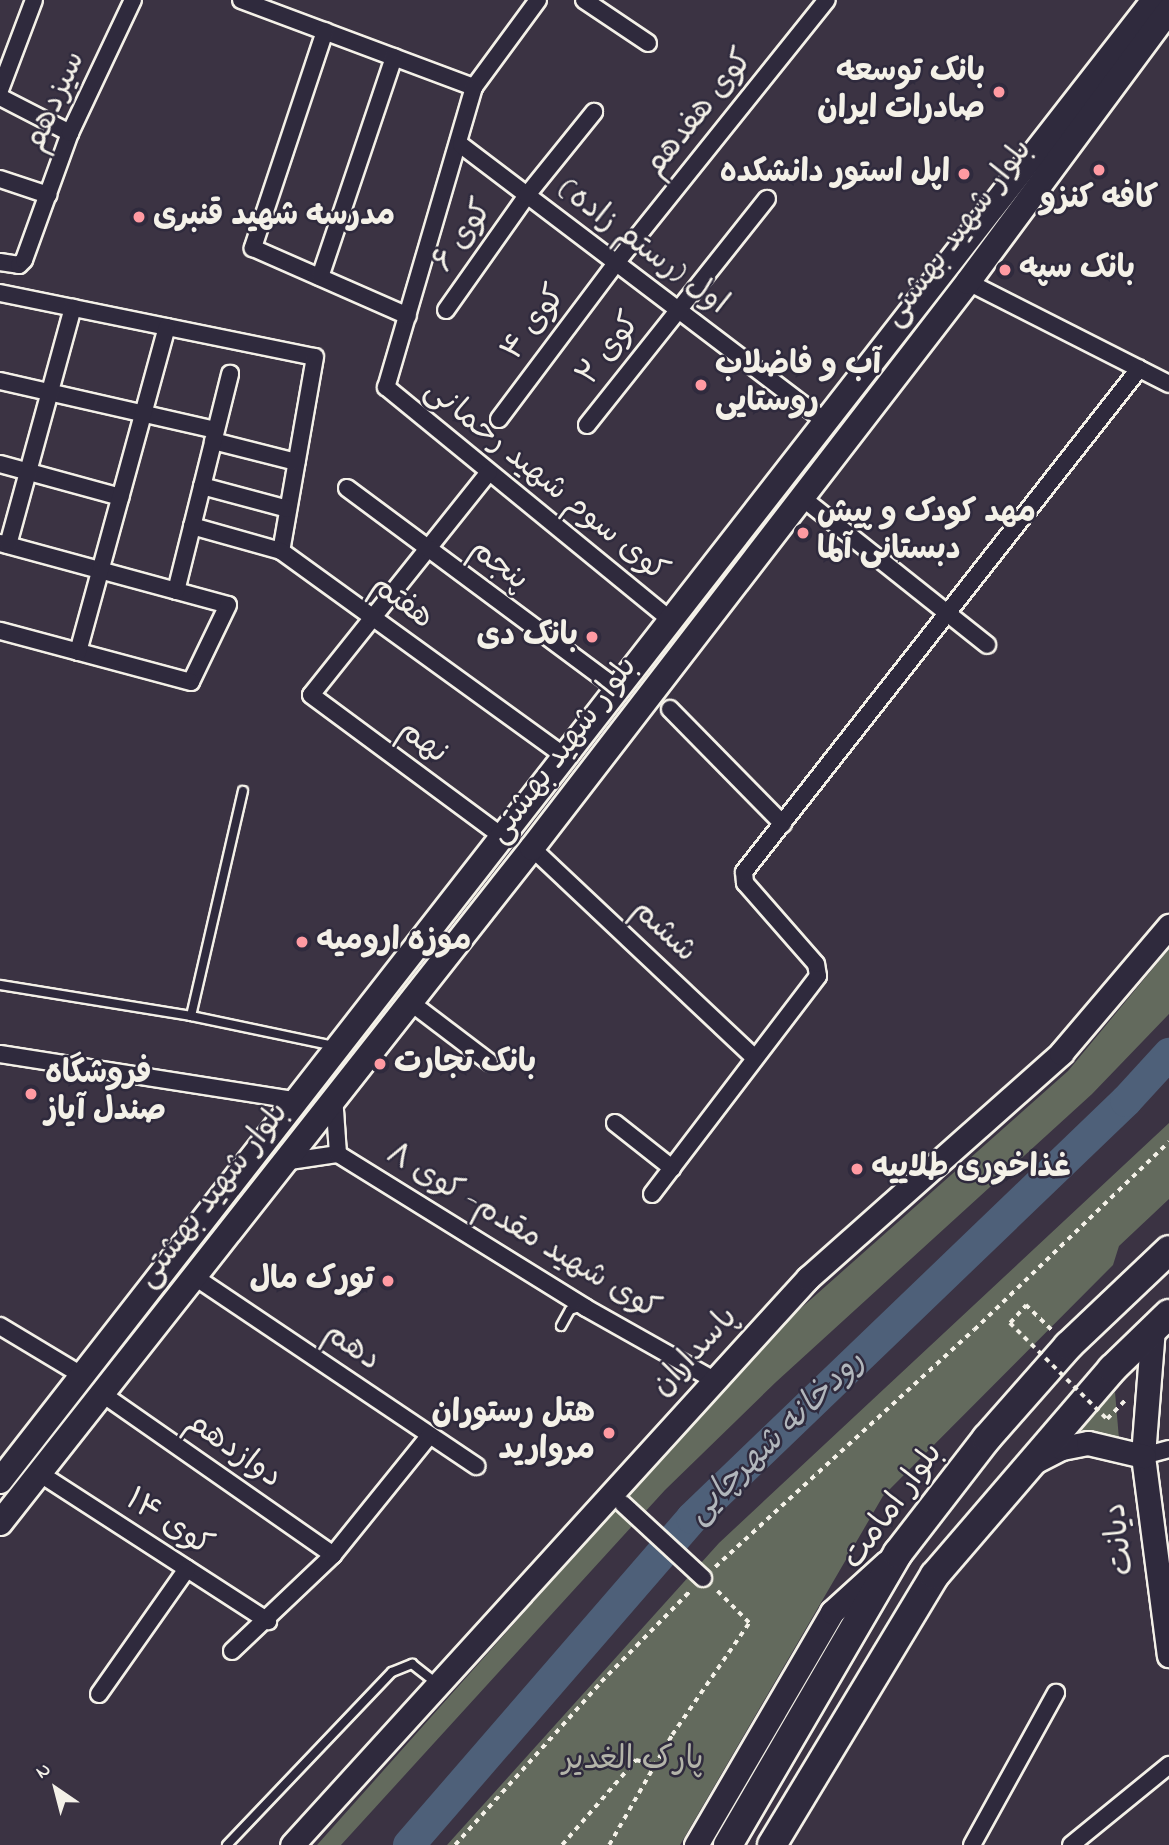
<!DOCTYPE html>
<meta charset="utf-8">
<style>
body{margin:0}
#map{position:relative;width:1169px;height:1845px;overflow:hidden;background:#3b3343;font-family:"Indie Flower","Playpen Sans Arabic",sans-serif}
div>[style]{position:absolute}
.green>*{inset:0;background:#636a5d}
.river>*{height:32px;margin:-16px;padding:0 16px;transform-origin:16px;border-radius:16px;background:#4e6079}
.path>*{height:3.5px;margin-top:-1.75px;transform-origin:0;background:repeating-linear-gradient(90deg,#f4f1e8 0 5px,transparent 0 10px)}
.roads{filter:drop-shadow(2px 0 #f4f1e8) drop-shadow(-2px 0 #f4f1e8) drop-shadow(0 2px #f4f1e8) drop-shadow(0 -2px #f4f1e8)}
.lane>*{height:8px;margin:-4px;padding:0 4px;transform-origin:4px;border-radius:4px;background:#2f2a3d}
.street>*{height:16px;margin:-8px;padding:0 8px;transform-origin:8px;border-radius:8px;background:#2f2a3d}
.secondary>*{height:23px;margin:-11.5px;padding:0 11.5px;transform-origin:11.5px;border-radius:11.5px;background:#2f2a3d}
.primary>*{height:24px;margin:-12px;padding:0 12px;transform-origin:12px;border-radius:12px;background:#2f2a3d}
.highway>*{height:28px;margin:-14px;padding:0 14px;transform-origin:14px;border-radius:14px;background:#2f2a3d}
.path-bridge>*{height:3.5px;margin-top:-1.75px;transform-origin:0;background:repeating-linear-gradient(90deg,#f4f1e8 0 5px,transparent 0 10px)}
.dots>*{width:19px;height:19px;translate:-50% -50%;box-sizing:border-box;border:4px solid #2f2a3d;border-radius:50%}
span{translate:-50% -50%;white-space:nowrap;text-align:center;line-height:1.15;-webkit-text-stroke:5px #2f2a3d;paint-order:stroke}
.poi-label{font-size:32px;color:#f4f1e8;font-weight:700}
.right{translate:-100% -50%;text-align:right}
.left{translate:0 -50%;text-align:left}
.street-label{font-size:32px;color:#f4f1e8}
.park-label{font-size:32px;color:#b3b4a9}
.water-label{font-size:33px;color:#b2b7bc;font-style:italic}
.north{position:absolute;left:21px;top:1754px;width:70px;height:70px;-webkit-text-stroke:5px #2f2a3d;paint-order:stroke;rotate:325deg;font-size:19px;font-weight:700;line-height:28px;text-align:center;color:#f4f1e8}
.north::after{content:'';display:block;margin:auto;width:24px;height:32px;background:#f4f1e8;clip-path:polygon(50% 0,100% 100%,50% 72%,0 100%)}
</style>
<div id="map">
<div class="green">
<div style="clip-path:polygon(1169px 949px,1169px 1014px,1092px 1094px,776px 1382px,665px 1490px,341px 1845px,317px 1845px,773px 1333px,1068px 1071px)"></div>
<div style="clip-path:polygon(1169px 1123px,1169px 1199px,1119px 1246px,1113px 1265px,883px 1496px,680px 1845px,447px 1845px,719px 1543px)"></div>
<div style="clip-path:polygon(1115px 1392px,1119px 1439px,1078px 1430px)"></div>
</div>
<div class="river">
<div style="left:409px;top:1845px;width:432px;rotate:-49.1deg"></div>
<div style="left:692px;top:1518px;width:602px;rotate:-43.86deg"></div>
<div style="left:1126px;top:1101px;width:64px;rotate:-47.5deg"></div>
</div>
<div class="path">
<div style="left:1010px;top:1323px;width:24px;rotate:-48deg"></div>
<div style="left:1026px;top:1305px;width:39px;rotate:44deg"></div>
<div style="left:1107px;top:1419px;width:29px;rotate:-46deg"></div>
<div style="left:715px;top:1567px;width:351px;rotate:-42.5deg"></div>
<div style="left:974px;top:1330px;width:271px;rotate:-44deg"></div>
<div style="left:455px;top:1845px;width:219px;rotate:-48.1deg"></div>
<div style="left:601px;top:1682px;width:129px;rotate:-45.6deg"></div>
<div style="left:562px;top:1845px;width:113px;rotate:-49deg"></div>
<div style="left:636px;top:1760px;width:21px;rotate:14deg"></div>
<div style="left:609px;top:1845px;width:127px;rotate:-60.2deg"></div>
<div style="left:672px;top:1735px;width:136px;rotate:-55.5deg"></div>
<div style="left:749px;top:1623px;width:48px;rotate:-135deg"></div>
</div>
<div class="roads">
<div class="lane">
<div style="left:0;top:985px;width:193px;rotate:9.2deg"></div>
<div style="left:191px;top:1016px;width:147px;rotate:11.8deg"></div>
<div style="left:191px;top:1016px;width:231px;rotate:-77deg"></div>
<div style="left:561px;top:1326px;width:18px;rotate:-61deg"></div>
<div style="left:570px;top:1310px;width:9px;rotate:-18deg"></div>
<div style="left:227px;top:1845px;width:239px;rotate:-46.4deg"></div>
<div style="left:392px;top:1672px;width:22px;rotate:-22deg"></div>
<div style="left:412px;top:1664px;width:31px;rotate:38deg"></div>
</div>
<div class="street">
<div style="left:241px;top:0;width:249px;rotate:20.5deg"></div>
<div style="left:538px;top:0;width:108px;rotate:126.3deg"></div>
<div style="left:474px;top:87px;width:313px;rotate:106.3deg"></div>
<div style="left:386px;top:387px;width:366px;rotate:39.3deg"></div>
<div style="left:584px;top:0;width:77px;rotate:33.9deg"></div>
<div style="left:325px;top:31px;width:229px;rotate:108.4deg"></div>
<div style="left:253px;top:248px;width:169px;rotate:23.7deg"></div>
<div style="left:0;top:90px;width:96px;rotate:-69.3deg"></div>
<div style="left:0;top:97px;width:79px;rotate:27.2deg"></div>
<div style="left:461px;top:145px;width:456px;rotate:37.2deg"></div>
<div style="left:0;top:179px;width:51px;rotate:18.4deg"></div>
<div style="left:0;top:262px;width:19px;rotate:9deg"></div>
<div style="left:19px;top:265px;width:7px;rotate:-45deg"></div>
<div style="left:24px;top:260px;width:135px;rotate:-70.1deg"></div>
<div style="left:70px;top:133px;width:147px;rotate:-64.7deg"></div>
<div style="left:320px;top:277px;width:232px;rotate:-71.4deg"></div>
<div style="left:968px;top:282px;width:225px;rotate:26.9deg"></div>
<div style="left:0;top:293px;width:321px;rotate:11.5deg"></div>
<div style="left:315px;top:357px;width:197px;rotate:99.9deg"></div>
<div style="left:446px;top:310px;width:141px;rotate:-54.8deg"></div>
<div style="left:527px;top:195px;width:107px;rotate:-51.1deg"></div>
<div style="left:0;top:381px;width:221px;rotate:12.8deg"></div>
<div style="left:499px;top:419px;width:195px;rotate:-53.1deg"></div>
<div style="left:616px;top:263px;width:337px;rotate:-51.3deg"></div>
<div style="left:587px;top:425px;width:289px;rotate:-51.5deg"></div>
<div style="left:213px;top:441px;width:86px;rotate:14.2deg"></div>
<div style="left:0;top:464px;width:125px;rotate:15.3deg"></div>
<div style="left:489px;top:472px;width:285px;rotate:128.6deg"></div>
<div style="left:311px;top:695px;width:235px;rotate:36.5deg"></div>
<div style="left:202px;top:486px;width:89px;rotate:15deg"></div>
<div style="left:347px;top:488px;width:335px;rotate:36.6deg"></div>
<div style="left:800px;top:496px;width:239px;rotate:38.5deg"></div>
<div style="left:192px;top:526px;width:92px;rotate:15.7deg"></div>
<div style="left:281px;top:551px;width:348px;rotate:35.9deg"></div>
<div style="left:0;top:543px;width:236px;rotate:15.2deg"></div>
<div style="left:228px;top:605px;width:85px;rotate:115.7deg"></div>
<div style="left:191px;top:682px;width:198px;rotate:-165deg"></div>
<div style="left:8px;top:545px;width:246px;rotate:-74.7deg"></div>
<div style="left:176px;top:591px;width:224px;rotate:-76deg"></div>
<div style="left:78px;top:652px;width:337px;rotate:-74.7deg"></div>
<div style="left:670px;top:709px;width:161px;rotate:45.5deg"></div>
<div style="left:532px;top:848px;width:306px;rotate:43.3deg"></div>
<div style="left:410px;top:1002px;width:99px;rotate:37.2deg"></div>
<div style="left:0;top:1054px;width:298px;rotate:8.9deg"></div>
<div style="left:615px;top:1123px;width:73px;rotate:38.3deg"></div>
<div style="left:338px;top:1154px;width:292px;rotate:31.8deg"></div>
<div style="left:586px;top:1308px;width:147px;rotate:29.4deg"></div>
<div style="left:283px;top:1162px;width:56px;rotate:-8.3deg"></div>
<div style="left:338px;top:1154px;width:58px;rotate:-93.9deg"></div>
<div style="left:652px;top:1194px;width:274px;rotate:-52.7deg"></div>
<div style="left:818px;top:976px;width:12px;rotate:-99deg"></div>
<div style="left:816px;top:964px;width:108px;rotate:-131.2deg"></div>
<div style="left:745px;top:883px;width:11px;rotate:-95deg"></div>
<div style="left:744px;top:872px;width:640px;rotate:-51.86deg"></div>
<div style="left:195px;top:1277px;width:339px;rotate:33.9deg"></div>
<div style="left:0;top:1326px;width:93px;rotate:31deg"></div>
<div style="left:101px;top:1393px;width:283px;rotate:34.9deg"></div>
<div style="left:1143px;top:1456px;width:27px;rotate:-15deg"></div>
<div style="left:39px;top:1473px;width:273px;rotate:32.9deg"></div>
<div style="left:623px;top:1504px;width:109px;rotate:42.8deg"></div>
<div style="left:232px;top:1651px;width:139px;rotate:-43.5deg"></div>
<div style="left:333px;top:1555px;width:154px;rotate:-51.1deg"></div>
<div style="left:99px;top:1694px;width:153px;rotate:-54.9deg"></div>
<div style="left:972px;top:1845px;width:174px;rotate:-61.1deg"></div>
<div style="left:1071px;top:1845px;width:127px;rotate:-39.2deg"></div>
</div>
<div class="secondary">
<div style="left:1153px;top:1328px;width:128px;rotate:94.5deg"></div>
<div style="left:1143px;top:1456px;width:201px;rotate:82.6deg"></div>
<div style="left:1036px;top:1461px;width:29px;rotate:-27deg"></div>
<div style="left:1062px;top:1448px;width:26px;rotate:-11deg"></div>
<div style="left:1088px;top:1443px;width:57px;rotate:13.3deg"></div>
<div style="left:292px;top:1845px;width:767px;rotate:-47.7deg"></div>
<div style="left:808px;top:1278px;width:339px;rotate:-41.6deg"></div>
<div style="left:1061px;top:1053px;width:167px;rotate:-49.6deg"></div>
<div style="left:696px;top:1845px;width:270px;rotate:-59.7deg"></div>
<div style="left:832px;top:1612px;width:74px;rotate:-42.3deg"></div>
</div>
<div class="primary">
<div style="left:0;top:1481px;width:1878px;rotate:-52.07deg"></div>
<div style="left:0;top:1523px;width:859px;rotate:-51.76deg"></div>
<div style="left:532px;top:848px;width:714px;rotate:-52.39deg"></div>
<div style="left:968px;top:282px;width:338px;rotate:-53.5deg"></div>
</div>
<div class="highway">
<div style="left:728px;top:1845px;width:338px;rotate:-59.8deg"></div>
<div style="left:898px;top:1553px;width:145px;rotate:-52.3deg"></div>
<div style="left:987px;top:1438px;width:123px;rotate:-48.6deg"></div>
<div style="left:1068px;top:1346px;width:139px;rotate:-43.5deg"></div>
<div style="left:772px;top:1845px;width:315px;rotate:-58.9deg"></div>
<div style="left:935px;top:1575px;width:272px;rotate:-49.3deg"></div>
<div style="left:1112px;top:1369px;width:79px;rotate:-44deg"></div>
</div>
</div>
<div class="path-bridge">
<div style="left:1010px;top:1323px;width:136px;rotate:44.7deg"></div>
</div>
<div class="dots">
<div style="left:999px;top:92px;background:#ff9aa2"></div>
<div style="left:1099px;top:170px;background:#ff9aa2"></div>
<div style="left:964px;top:174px;background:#ff9aa2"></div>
<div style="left:139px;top:217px;background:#ff9aa2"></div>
<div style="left:1005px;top:270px;background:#ff9aa2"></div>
<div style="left:701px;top:385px;background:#ff9aa2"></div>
<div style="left:803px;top:533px;background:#ff9aa2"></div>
<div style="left:592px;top:637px;background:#ff9aa2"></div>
<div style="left:302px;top:942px;background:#ff9aa2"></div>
<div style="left:380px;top:1064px;background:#ff9aa2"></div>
<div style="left:31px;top:1094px;background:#ff9aa2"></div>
<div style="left:857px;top:1169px;background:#ff9aa2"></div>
<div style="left:388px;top:1281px;background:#ff9aa2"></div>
<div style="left:609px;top:1433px;background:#ff9aa2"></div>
</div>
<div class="poi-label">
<span class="right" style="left:985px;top:92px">بانک توسعه<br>صادرات ایران</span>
<span class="right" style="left:950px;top:174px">اپل استور دانشکده</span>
<span style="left:1099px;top:200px">کافه کنزو</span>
<span class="left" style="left:153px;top:217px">مدرسه شهید قنبری</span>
<span class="left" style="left:1019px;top:270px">بانک سپه</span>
<span class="left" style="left:715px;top:385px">آب و فاضلاب<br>روستایی</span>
<span class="left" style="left:817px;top:533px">مهد کودک و پیش<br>دبستانی آلما</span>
<span class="right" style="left:578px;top:637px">بانک دی</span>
<span class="left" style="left:316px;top:942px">موزه ارومیه</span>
<span class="left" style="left:394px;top:1064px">بانک تجارت</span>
<span class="left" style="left:45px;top:1094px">فروشگاه<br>صندل آیاز</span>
<span class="left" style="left:871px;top:1169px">غذاخوری طلاییه</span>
<span class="right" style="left:374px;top:1281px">تورک مال</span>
<span class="right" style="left:595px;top:1433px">هتل رستوران<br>مروارید</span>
</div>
<div class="street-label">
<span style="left:56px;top:102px;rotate:-66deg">سیزدهم</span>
<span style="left:700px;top:114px;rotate:-51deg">کوی هفدهم</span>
<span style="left:959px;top:234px;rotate:-53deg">بلوار شهید بهشتی</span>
<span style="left:464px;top:237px;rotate:-55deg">کوی ۶</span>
<span style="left:642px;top:248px;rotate:37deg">اول (رستم زاده)</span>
<span style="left:535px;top:324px;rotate:-53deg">کوی ۴</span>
<span style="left:610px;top:350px;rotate:-52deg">کوی ۲</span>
<span style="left:545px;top:482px;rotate:39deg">کوی سوم شهید رحمانی</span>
<span style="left:498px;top:566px;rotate:37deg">پنجم</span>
<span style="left:401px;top:603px;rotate:36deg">هفتم</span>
<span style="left:422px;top:743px;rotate:36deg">نهم</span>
<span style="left:564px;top:751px;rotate:-53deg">بلوار شهید بهشتی</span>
<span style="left:663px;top:932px;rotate:43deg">ششم</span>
<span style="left:214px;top:1196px;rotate:-52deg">بلوار شهید بهشتی</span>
<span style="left:522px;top:1233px;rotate:31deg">کوی شهید مقدم- کوی ۸</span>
<span style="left:351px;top:1348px;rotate:34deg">دهم</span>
<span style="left:696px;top:1353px;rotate:-47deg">پاسداران</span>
<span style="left:233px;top:1451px;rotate:35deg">دوازدهم</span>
<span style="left:894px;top:1507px;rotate:-54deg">بلوار امامت</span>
<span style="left:168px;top:1524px;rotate:33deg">کوی ۱۴</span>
<span style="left:1121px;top:1539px;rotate:-97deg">دیانت</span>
</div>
<div class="park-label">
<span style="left:633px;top:1761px">پارک الغدیر</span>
</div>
<div class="water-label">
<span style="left:777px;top:1438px;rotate:-44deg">رودخانه شهرچایی</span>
</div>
<div class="north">N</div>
</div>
